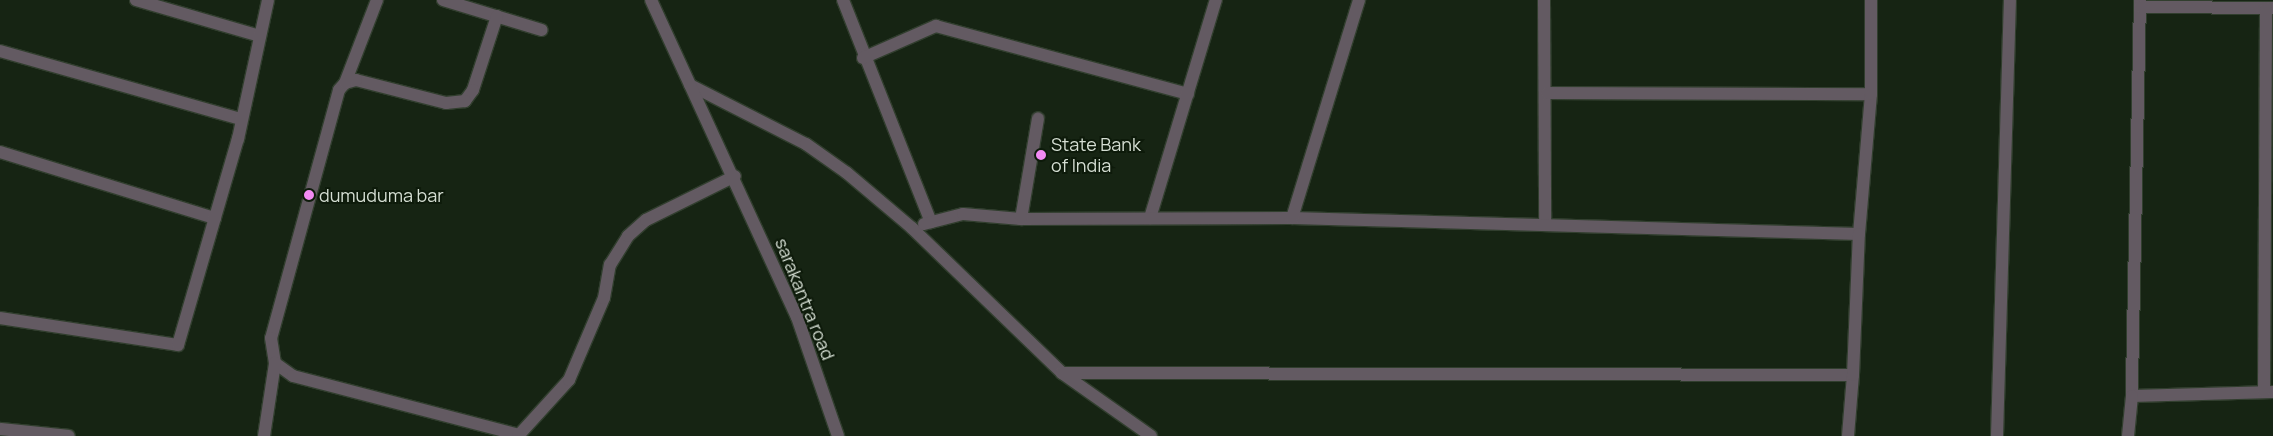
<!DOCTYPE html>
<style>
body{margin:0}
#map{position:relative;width:2273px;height:436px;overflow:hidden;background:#162413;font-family:Manrope,sans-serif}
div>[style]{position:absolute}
.roads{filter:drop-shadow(1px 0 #313e2e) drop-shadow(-1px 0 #313e2e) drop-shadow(0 1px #313e2e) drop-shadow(0 -1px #313e2e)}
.minor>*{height:12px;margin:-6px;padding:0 6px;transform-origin:6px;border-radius:6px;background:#635a62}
.tertiary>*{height:12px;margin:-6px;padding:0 6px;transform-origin:6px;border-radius:6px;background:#635a62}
.dots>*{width:14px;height:14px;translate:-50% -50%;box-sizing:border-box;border:2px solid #0d1a0a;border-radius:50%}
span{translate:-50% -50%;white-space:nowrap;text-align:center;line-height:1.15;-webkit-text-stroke:4px #0d1a0a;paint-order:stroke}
.poi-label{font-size:18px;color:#d5ded3}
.left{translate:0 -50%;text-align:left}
.street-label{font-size:18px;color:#d5ded3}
</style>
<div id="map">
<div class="roads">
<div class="minor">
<div style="left:136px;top:0;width:129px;rotate:16.2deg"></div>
<div style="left:443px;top:0;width:103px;rotate:16.9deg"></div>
<div style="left:843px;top:0;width:239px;rotate:68.4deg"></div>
<div style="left:1544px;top:0;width:225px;rotate:89.7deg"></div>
<div style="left:2140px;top:0;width:396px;rotate:91.2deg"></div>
<div style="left:2132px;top:396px;width:141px;rotate:-1.6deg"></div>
<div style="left:2140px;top:7px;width:133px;rotate:0.4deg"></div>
<div style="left:497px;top:16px;width:78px;rotate:108deg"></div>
<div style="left:473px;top:90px;width:14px;rotate:126deg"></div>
<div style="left:465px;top:101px;width:19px;rotate:174deg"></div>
<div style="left:446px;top:103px;width:93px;rotate:-165.7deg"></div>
<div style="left:356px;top:80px;width:11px;rotate:165deg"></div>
<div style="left:345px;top:83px;width:9px;rotate:131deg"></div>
<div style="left:339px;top:90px;width:257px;rotate:105.3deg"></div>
<div style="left:271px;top:338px;width:25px;rotate:81deg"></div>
<div style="left:275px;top:363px;width:22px;rotate:36deg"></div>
<div style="left:293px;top:376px;width:234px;rotate:14.6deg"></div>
<div style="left:0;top:51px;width:250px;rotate:15.8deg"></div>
<div style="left:863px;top:58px;width:80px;rotate:-23.7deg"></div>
<div style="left:936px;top:26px;width:261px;rotate:15.1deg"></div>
<div style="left:345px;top:83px;width:89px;rotate:-68.9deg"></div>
<div style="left:690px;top:85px;width:130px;rotate:27deg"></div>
<div style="left:806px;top:144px;width:50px;rotate:35.3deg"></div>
<div style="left:847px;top:173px;width:85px;rotate:40.2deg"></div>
<div style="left:912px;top:228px;width:209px;rotate:44deg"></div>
<div style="left:1062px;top:373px;width:109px;rotate:35.3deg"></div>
<div style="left:1547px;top:93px;width:324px;rotate:0.2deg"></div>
<div style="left:0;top:152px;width:225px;rotate:17.1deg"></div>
<div style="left:1150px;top:218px;width:228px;rotate:-73.2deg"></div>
<div style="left:1292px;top:218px;width:567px;rotate:1.62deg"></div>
<div style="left:1859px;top:234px;width:141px;rotate:-85.1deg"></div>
<div style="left:1871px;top:94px;width:94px;rotate:-90deg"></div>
<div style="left:1021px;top:219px;width:271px;rotate:-0.2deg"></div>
<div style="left:1292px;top:218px;width:228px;rotate:-72.9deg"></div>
<div style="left:924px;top:224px;width:40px;rotate:-14.4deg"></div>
<div style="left:963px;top:214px;width:58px;rotate:4.9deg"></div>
<div style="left:1021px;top:219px;width:102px;rotate:-80.4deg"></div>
<div style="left:0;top:318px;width:180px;rotate:8.6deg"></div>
<div style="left:178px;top:345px;width:215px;rotate:-73.8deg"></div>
<div style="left:238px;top:139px;width:142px;rotate:-77.8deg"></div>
<div style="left:1062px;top:373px;width:791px;rotate:0.14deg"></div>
<div style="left:1853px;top:375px;width:61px;rotate:94.7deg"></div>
<div style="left:1853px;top:375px;width:141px;rotate:-87.6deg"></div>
<div style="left:2264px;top:392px;width:384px;rotate:-89.7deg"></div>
<div style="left:0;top:429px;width:69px;rotate:5.8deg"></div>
<div style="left:264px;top:436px;width:74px;rotate:-81.4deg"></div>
<div style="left:518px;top:436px;width:76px;rotate:-47.7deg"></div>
<div style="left:569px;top:380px;width:89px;rotate:-66.9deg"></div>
<div style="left:604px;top:298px;width:34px;rotate:-80deg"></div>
<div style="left:610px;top:265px;width:34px;rotate:-58deg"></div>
<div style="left:628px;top:236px;width:24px;rotate:-42deg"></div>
<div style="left:646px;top:220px;width:99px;rotate:-26.3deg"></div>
<div style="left:1997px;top:436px;width:436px;rotate:-88.3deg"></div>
<div style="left:2128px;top:436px;width:40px;rotate:-84.3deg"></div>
</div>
<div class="tertiary">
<div style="left:651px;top:0;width:349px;rotate:65.3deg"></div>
<div style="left:797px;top:317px;width:126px;rotate:71deg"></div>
</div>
</div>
<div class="dots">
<div style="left:1041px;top:155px;background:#f28af3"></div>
<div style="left:309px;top:195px;background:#f28af3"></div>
</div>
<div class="poi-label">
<span class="left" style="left:1051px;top:155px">State Bank<br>of India</span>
<span class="left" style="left:319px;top:195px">dumuduma bar</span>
</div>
<div class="street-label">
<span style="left:805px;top:299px;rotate:68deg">sarakantra road</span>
</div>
</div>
